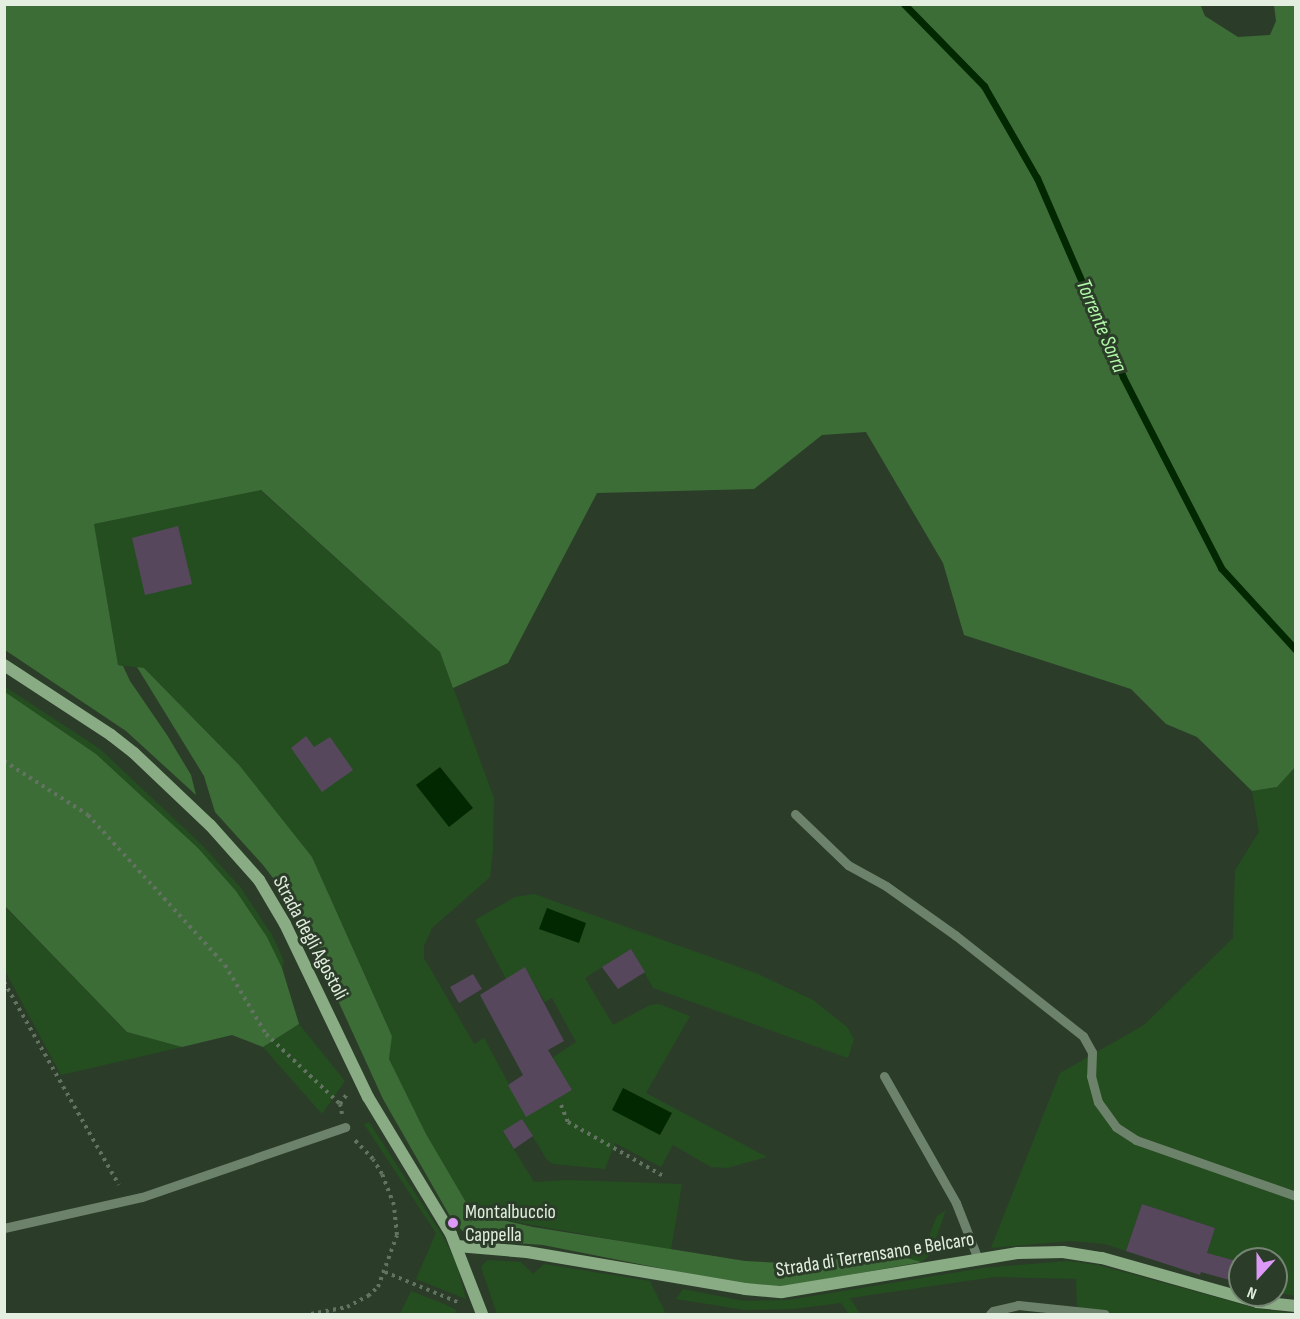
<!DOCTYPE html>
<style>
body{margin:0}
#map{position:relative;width:1300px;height:1319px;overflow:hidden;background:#2b3d29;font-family:"Sofia Sans Condensed",sans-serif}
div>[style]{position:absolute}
.green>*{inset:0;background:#244e20}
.forest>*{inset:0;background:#3d6d37}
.water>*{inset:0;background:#022801}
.stream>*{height:7px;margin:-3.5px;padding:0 3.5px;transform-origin:3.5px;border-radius:3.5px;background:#022801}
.building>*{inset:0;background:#57475d}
.path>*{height:4px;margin-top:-2px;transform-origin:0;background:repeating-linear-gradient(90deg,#637361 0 3px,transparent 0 7.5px)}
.lane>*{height:9px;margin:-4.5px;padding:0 4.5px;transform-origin:4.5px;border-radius:4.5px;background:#6d826a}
.secondary>*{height:12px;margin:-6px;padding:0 6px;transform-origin:6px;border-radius:6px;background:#8aac85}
.dots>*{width:16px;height:16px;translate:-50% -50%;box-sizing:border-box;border:3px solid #2b3d29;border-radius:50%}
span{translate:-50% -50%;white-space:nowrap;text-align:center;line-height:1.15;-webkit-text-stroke:6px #2b3d29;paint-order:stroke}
.street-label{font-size:20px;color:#e3eee1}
.poi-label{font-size:20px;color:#e3eee1}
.left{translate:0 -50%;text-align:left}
.water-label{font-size:21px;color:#b2faa9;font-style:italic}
.frame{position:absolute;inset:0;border:6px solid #e3eee1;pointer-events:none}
.north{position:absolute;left:1228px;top:1247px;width:60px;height:60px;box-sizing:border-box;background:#2b3d29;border:2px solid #758473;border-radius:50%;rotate:201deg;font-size:16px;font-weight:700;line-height:24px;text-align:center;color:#e3eee1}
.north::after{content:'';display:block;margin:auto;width:21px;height:27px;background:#dc99f5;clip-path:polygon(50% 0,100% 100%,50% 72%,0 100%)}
</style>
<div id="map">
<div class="green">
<div style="clip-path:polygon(260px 490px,440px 652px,494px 798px,493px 849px,490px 877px,432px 928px,424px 946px,424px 958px,474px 1044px,484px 1038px,526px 1116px,572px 1090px,552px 1058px,576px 1042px,552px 998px,545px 1002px,525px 968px,506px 979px,475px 920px,515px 897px,534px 894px,758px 974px,813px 1000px,847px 1027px,854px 1039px,848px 1058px,653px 988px,631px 949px,585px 978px,613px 1025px,650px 1005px,659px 1004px,690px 1016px,646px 1093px,767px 1157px,727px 1168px,711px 1167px,673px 1145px,661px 1167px,615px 1143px,605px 1169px,553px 1164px,547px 1160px,522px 1119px,503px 1132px,534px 1182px,567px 1180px,682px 1184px,671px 1250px,489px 1217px,467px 1204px,426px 1134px,389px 1059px,392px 1035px,312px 857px,240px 766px,144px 668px,118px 665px,94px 524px)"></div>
<div style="clip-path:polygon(4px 686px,100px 749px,202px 845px,241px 888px,272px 935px,284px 961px,282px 968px,267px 937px,236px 891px,198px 848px,96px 754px,5px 692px)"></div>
<div style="clip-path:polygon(1295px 766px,1295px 1296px,1276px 1292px,1276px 1259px,1240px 1259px,1240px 1262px,1222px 1257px,1216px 1276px,1201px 1272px,1215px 1228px,1142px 1204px,1126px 1251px,1105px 1244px,1070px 1241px,991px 1248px,1060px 1073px,1144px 1025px,1233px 938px,1235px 870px,1259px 832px,1252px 791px,1277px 787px)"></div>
<div style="clip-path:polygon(4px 906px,127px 1032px,182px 1047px,61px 1075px,5px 971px)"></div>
<div style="clip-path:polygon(299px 1024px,345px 1081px,322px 1114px,263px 1047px)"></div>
<div style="clip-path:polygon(369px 1122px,444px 1238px,457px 1265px,466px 1299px,416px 1279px,436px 1233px,364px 1124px)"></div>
<div style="clip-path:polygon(946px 1210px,930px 1255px,922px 1262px,896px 1255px,922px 1254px,937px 1216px)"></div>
<div style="clip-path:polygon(487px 1260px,521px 1262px,533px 1274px,544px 1264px,650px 1281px,666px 1314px,497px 1314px,481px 1267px)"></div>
<div style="clip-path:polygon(1068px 1261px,1098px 1265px,1255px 1308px,1296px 1314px,1077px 1314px,1076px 1279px,994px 1277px,850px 1298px,860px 1314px,849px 1314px,841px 1303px,793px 1309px,745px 1310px,676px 1299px,683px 1289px,744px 1301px,788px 1300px,983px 1268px)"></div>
<div style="clip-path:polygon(411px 1291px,442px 1303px,457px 1310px,454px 1314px,400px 1314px)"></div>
</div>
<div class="forest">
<div style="clip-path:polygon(1200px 4px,1205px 16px,1238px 37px,1270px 35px,1276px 21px,1274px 5px,1295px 5px,1296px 766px,1277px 787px,1252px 791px,1197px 737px,1166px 724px,1131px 689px,964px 635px,943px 563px,866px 432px,822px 435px,754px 489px,597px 493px,508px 663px,453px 688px,440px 652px,261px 490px,94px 524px,118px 665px,123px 666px,130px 681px,167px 735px,191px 775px,196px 795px,126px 731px,5px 650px,5px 5px)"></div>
<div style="clip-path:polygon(137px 667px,144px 668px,240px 766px,312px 857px,392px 1036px,389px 1059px,426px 1134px,467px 1204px,489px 1217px,533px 1227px,745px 1261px,783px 1263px,896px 1255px,922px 1262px,781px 1287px,745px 1285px,543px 1245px,476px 1240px,468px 1237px,451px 1218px,383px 1099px,304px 926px,287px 896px,263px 865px,215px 812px,204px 776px)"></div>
<div style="clip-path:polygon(5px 692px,96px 754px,198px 848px,236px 891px,267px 937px,282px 968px,299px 1024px,263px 1047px,232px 1035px,182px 1047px,127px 1032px,5px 906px)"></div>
</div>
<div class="water">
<div style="clip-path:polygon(440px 767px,473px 808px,449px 827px,416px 785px)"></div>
<div style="clip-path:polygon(547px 908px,586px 923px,579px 943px,539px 929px)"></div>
<div style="clip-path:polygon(623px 1088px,672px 1113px,660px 1135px,612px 1110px)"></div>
</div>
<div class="stream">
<div style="left:904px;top:4px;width:115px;rotate:45.7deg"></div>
<div style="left:984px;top:86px;width:106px;rotate:60.1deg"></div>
<div style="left:1037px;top:178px;width:217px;rotate:66.6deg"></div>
<div style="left:1123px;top:377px;width:215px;rotate:62.8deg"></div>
<div style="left:1221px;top:568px;width:111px;rotate:47.6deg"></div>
</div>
<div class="building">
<div style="clip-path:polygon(178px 526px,192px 584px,145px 595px,132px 538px)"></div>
<div style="clip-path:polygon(306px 736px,314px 747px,330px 737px,353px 770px,322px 792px,291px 748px)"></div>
<div style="clip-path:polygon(631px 949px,645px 972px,618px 989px,602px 967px)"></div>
<div style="clip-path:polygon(525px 967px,564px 1041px,548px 1050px,572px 1090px,526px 1117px,508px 1085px,523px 1075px,480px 995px)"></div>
<div style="clip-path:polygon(473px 974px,482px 989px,459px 1003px,450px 987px)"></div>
<div style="clip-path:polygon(522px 1119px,533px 1136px,514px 1149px,503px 1131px)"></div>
<div style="clip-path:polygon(1142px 1204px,1215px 1228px,1207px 1253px,1240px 1262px,1240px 1283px,1201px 1272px,1200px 1275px,1126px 1251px)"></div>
</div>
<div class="path">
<div style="left:4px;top:761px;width:100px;rotate:32.7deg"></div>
<div style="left:88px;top:815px;width:203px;rotate:47.6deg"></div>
<div style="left:225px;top:965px;width:80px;rotate:59.3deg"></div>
<div style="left:266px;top:1034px;width:102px;rotate:43.4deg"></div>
<div style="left:4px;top:982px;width:233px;rotate:60.5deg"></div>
<div style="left:561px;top:1105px;width:18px;rotate:68deg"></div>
<div style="left:568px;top:1122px;width:109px;rotate:29.6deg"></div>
<div style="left:342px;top:1114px;width:10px;rotate:-101deg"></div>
<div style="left:340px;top:1104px;width:12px;rotate:-55deg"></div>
<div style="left:385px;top:1272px;width:81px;rotate:22.5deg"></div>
<div style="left:311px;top:1314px;width:37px;rotate:-11deg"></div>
<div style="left:347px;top:1307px;width:24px;rotate:-28deg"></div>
<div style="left:368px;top:1296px;width:13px;rotate:-42deg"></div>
<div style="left:378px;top:1287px;width:55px;rotate:-69.9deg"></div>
<div style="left:397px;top:1235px;width:30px;rotate:-96deg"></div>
<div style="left:394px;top:1205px;width:33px;rotate:-111deg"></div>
<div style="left:382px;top:1174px;width:17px;rotate:-121deg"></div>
<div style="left:373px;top:1159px;width:28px;rotate:-134deg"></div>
</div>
<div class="lane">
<div style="left:795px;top:814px;width:74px;rotate:43.9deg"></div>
<div style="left:848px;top:865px;width:43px;rotate:28.9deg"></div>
<div style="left:886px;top:886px;width:85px;rotate:35.4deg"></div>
<div style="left:955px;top:935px;width:163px;rotate:38.3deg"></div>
<div style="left:1083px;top:1036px;width:18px;rotate:61deg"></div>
<div style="left:1092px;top:1052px;width:24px;rotate:92deg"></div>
<div style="left:1091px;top:1076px;width:27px;rotate:75deg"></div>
<div style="left:1098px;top:1102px;width:31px;rotate:54deg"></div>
<div style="left:1116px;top:1127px;width:24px;rotate:33deg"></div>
<div style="left:1136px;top:1140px;width:170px;rotate:19.3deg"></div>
<div style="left:884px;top:1076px;width:146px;rotate:60.4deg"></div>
<div style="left:956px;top:1203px;width:60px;rotate:68.6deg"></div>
<div style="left:4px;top:1228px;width:141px;rotate:-12.7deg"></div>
<div style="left:142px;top:1197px;width:215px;rotate:-19deg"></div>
<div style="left:990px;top:1314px;width:4px;rotate:-45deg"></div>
<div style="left:993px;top:1311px;width:26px;rotate:-13deg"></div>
<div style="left:1018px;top:1305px;width:87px;rotate:5.9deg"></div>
</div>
<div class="secondary">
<div style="left:4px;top:665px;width:128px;rotate:33.2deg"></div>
<div style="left:111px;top:735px;width:29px;rotate:38deg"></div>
<div style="left:134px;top:753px;width:105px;rotate:43.5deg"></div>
<div style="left:210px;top:825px;width:74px;rotate:48.3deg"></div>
<div style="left:259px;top:880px;width:51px;rotate:59.4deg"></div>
<div style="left:285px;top:924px;width:192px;rotate:64.4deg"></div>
<div style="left:368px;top:1097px;width:160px;rotate:58.8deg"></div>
<div style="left:451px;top:1234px;width:86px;rotate:68.8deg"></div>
<div style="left:457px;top:1246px;width:70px;rotate:4.9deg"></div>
<div style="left:527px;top:1252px;width:221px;rotate:9.6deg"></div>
<div style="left:745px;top:1289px;width:37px;rotate:5deg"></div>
<div style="left:782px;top:1292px;width:239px;rotate:-9.4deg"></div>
<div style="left:1018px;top:1253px;width:45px;rotate:-1.3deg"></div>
<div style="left:1063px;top:1252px;width:39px;rotate:9deg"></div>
<div style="left:1102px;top:1258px;width:161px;rotate:15.8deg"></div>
<div style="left:1257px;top:1302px;width:39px;rotate:6deg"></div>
</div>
<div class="dots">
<div style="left:453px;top:1223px;background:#dc99f5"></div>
</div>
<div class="street-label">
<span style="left:310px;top:938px;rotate:62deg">Strada degli Agostoli</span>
<span style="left:875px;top:1255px;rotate:-9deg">Strada di Terrensano e Belcaro</span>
</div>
<div class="poi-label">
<span class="left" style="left:465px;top:1224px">Montalbuccio<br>Cappella</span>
</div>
<div class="water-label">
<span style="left:1101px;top:326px;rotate:67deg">Torrente Sorra</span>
</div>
<div class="frame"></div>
<div class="north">N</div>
</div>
